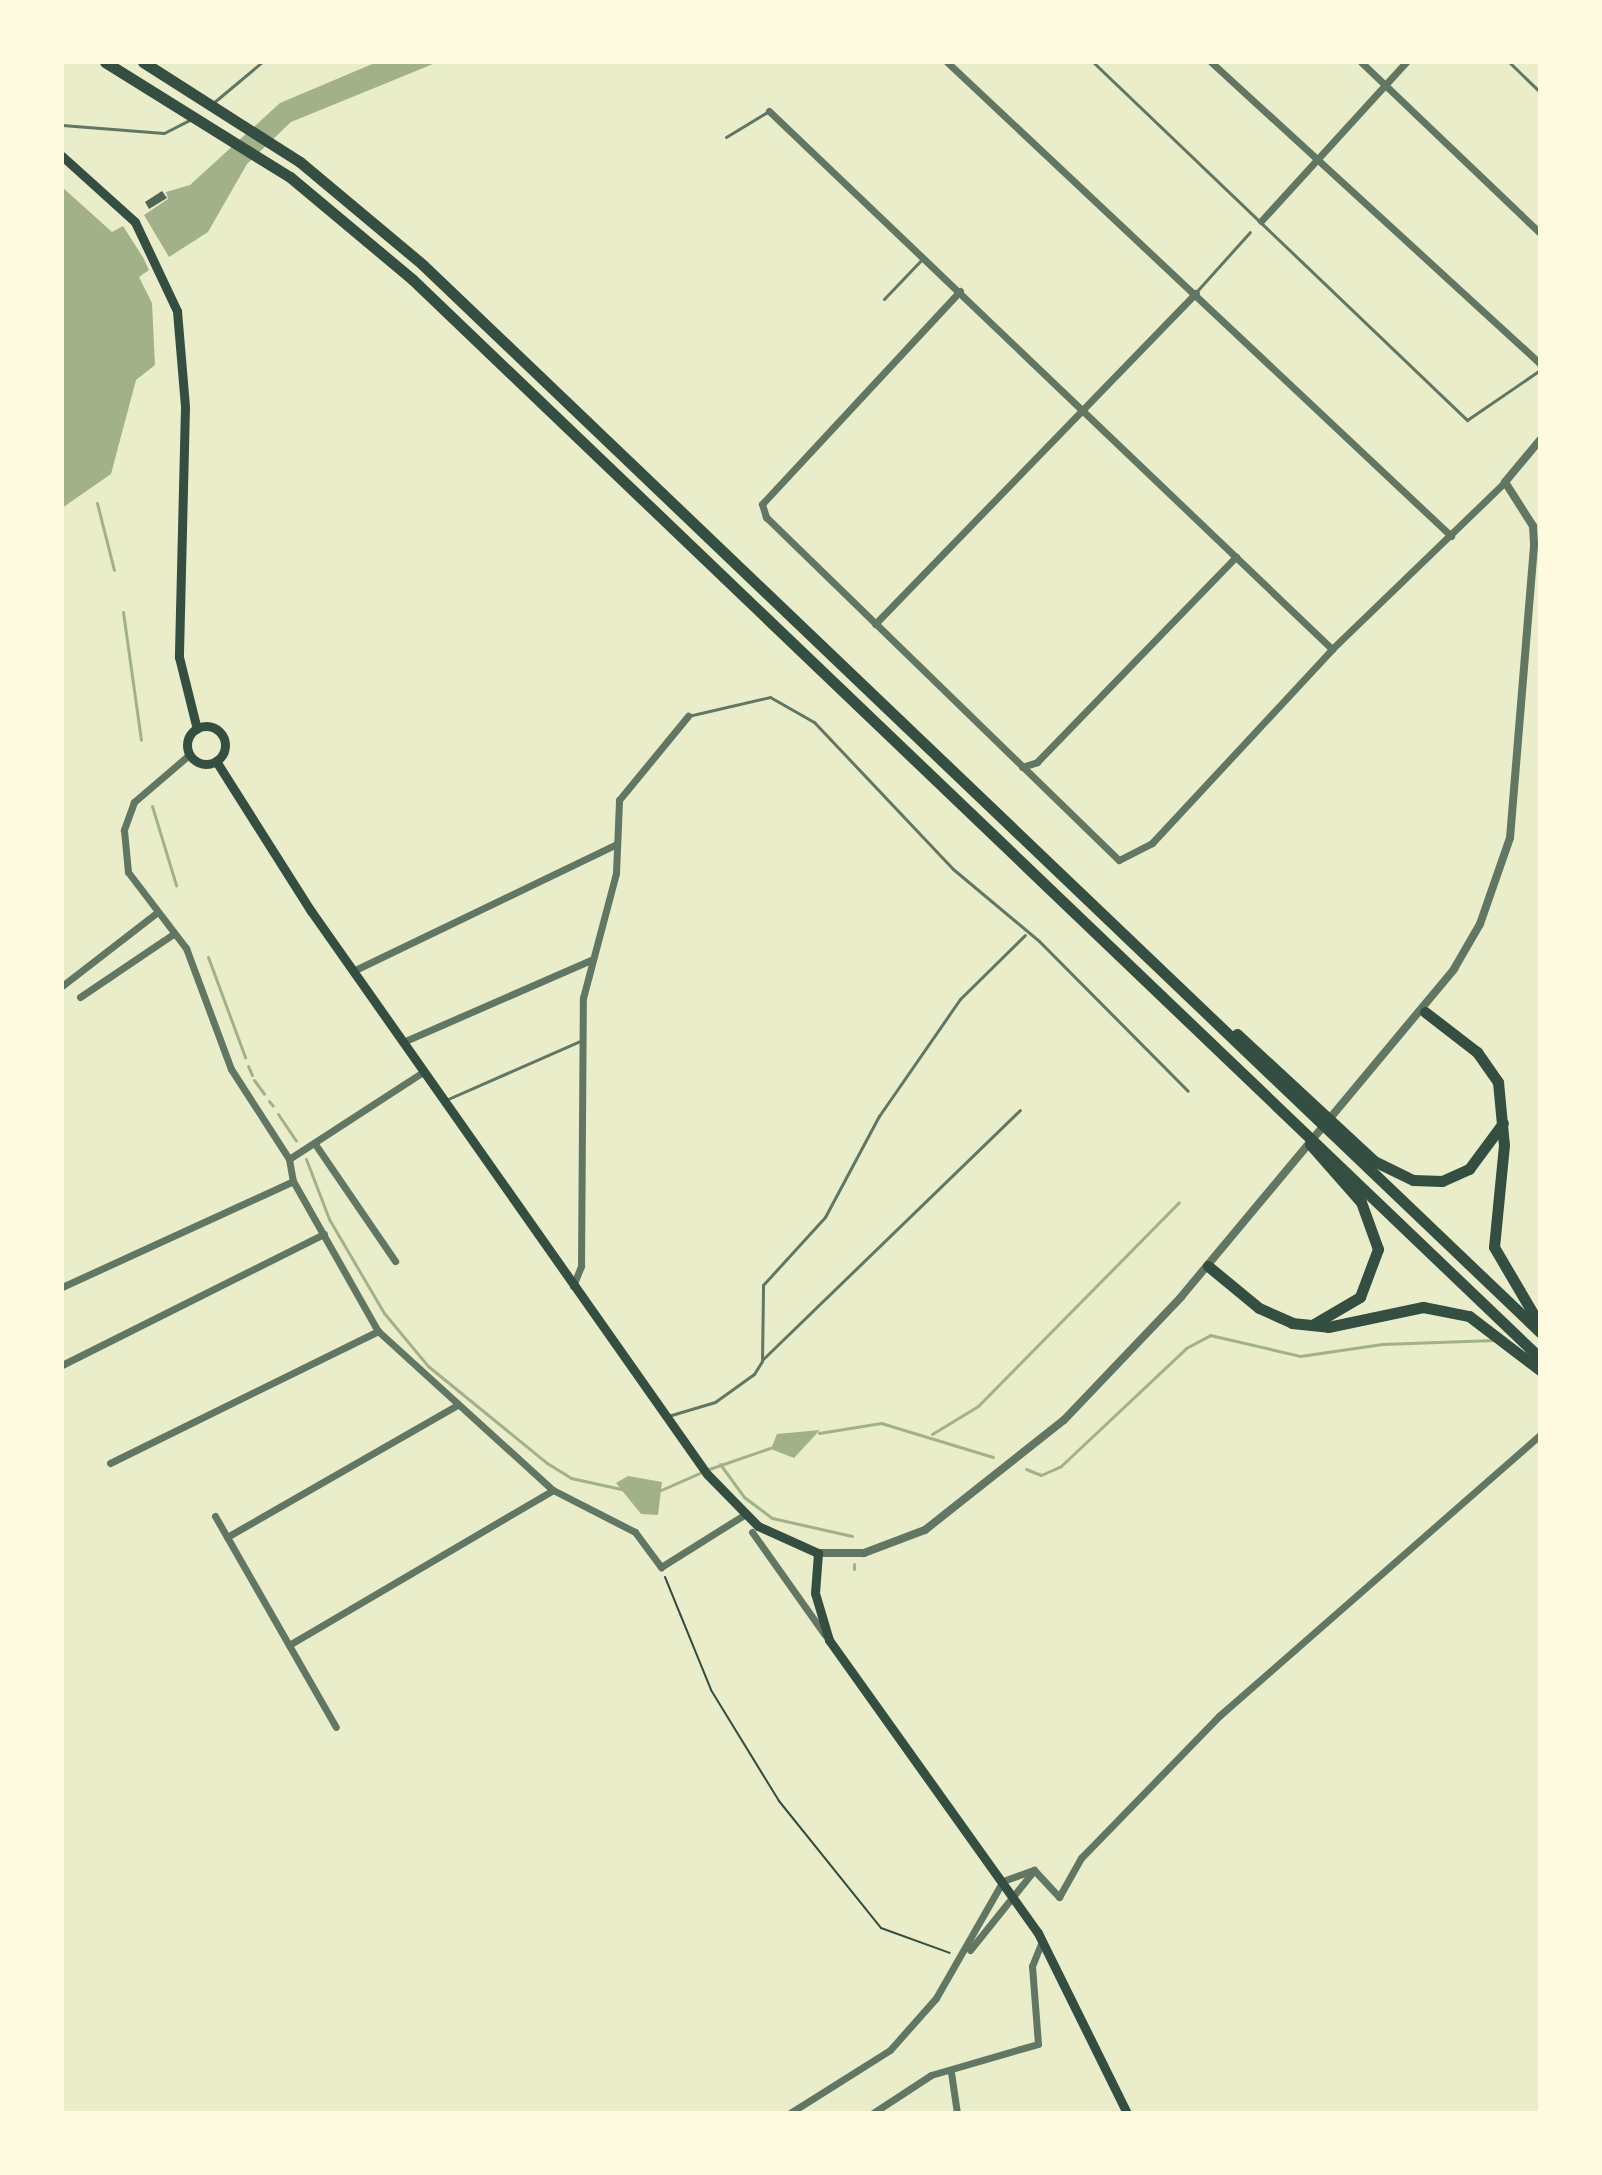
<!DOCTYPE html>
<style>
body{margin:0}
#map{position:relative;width:1602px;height:2175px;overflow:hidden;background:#e9edc9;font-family:"Nunito Sans",sans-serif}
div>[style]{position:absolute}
.water>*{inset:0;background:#a3b18a}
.stream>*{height:3px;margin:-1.5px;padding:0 1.5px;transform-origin:1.5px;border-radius:1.5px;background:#a3b18a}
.building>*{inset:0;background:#4f6655}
.path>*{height:2px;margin:-1px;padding:0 1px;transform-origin:1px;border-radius:1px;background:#344e41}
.service>*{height:3px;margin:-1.5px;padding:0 1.5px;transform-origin:1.5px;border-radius:1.5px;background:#617663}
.minor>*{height:7px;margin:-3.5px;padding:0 3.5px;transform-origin:3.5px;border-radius:3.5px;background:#617663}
.tertiary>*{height:8px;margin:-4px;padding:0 4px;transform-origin:4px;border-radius:4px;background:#617663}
.secondary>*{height:9px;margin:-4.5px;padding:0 4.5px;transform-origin:4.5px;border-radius:4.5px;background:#344e41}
.secondary>.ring{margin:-4.5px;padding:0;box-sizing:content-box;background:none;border:9px solid #344e41;border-radius:50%}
.trunk>*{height:11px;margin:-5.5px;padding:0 5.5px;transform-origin:5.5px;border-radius:5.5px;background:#344e41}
span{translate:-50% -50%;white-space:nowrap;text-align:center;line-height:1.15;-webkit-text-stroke:6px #fefae0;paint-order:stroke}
.frame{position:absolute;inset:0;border:64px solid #fefae0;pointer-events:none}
</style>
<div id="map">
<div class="water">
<div style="clip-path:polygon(377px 62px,438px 62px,291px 122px,247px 164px,208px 232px,169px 257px,144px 215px,168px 199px,166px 192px,190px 185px,280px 103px)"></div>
<div style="clip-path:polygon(62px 187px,112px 232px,123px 226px,144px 259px,149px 270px,139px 277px,152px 303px,155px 365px,136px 380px,111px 474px,62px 508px)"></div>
<div style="clip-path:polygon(820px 1430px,794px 1458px,771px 1449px,777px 1434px)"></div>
<div style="clip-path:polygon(628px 1476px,662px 1482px,658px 1515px,641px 1514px,616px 1483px)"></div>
</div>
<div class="stream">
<div style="left:97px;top:503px;width:69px;rotate:75.8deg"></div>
<div style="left:123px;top:612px;width:129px;rotate:82deg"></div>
<div style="left:152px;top:806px;width:83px;rotate:73.1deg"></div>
<div style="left:208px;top:957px;width:107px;rotate:69.7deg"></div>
<div style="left:248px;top:1066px;width:10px;rotate:66deg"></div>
<div style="left:254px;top:1080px;width:17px;rotate:54deg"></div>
<div style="left:269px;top:1101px;width:6px;rotate:51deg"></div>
<div style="left:278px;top:1114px;width:32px;rotate:56deg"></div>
<div style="left:306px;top:1159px;width:64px;rotate:69deg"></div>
<div style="left:329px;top:1219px;width:109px;rotate:59.7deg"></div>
<div style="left:384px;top:1313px;width:69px;rotate:50.3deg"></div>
<div style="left:428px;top:1366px;width:154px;rotate:39.2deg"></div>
<div style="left:547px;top:1463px;width:28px;rotate:32deg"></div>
<div style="left:571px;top:1478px;width:56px;rotate:12.3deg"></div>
<div style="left:819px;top:1433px;width:63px;rotate:-9.2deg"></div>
<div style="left:881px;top:1423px;width:117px;rotate:16.9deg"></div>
<div style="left:932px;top:1434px;width:54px;rotate:-31.3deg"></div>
<div style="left:978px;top:1406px;width:286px;rotate:-45.4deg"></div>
<div style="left:720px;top:1464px;width:41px;rotate:54deg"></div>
<div style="left:744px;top:1497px;width:35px;rotate:37deg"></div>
<div style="left:772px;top:1518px;width:82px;rotate:12.7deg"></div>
<div style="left:709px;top:1469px;width:68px;rotate:-19deg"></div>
<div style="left:1026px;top:1469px;width:16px;rotate:22deg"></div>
<div style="left:1041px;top:1475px;width:22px;rotate:-24deg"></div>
<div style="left:1061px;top:1466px;width:172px;rotate:-43.3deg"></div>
<div style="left:1186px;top:1348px;width:27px;rotate:-28deg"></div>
<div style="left:1210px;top:1335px;width:92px;rotate:13.1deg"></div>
<div style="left:1300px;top:1356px;width:83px;rotate:-8.3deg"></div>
<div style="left:1382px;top:1344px;width:113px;rotate:-2deg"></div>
<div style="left:661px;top:1490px;width:45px;rotate:-23.7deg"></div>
<div style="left:854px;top:1564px;width:5px;rotate:90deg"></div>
</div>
<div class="building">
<div style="clip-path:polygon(162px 191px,167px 198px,149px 209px,145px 202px)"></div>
</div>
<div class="path">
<div style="left:665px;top:1577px;width:122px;rotate:67.8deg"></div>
<div style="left:711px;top:1690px;width:130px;rotate:58.5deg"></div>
<div style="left:779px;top:1801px;width:163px;rotate:51.2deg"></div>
<div style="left:881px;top:1928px;width:73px;rotate:19.9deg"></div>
</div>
<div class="service">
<div style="left:1093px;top:62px;width:518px;rotate:43.75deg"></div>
<div style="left:1467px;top:420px;width:88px;rotate:-34.4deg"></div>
<div style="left:1509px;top:62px;width:43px;rotate:44.1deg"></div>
<div style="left:213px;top:103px;width:64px;rotate:-39.9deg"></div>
<div style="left:62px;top:125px;width:102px;rotate:4.5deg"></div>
<div style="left:164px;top:133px;width:30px;rotate:-27deg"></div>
<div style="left:726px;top:137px;width:50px;rotate:-31.2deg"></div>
<div style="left:1197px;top:291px;width:79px;rotate:-48.1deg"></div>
<div style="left:884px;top:299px;width:57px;rotate:-46.4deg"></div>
<div style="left:688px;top:716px;width:84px;rotate:-13deg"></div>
<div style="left:770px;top:697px;width:51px;rotate:29.6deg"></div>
<div style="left:814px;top:722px;width:202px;rotate:46.6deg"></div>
<div style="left:953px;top:869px;width:112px;rotate:39.9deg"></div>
<div style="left:1039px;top:941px;width:211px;rotate:45.2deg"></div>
<div style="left:448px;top:1099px;width:144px;rotate:-23.7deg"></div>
<div style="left:762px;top:1360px;width:359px;rotate:-44.1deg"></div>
<div style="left:668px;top:1416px;width:49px;rotate:-16.6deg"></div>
<div style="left:715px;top:1402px;width:48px;rotate:-35.7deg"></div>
<div style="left:754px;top:1374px;width:15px;rotate:-58deg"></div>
<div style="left:762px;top:1361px;width:76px;rotate:-89.2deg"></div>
<div style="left:763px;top:1285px;width:92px;rotate:-47.6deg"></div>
<div style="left:825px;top:1217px;width:115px;rotate:-61.9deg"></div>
<div style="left:879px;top:1116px;width:142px;rotate:-55.3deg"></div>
<div style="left:960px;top:999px;width:91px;rotate:-44.6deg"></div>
</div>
<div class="minor">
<div style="left:947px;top:62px;width:692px;rotate:43.24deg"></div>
<div style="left:1211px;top:62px;width:446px;rotate:42.5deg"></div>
<div style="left:1361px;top:62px;width:248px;rotate:43.7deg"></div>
<div style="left:769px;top:111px;width:779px;rotate:43.7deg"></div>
<div style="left:1261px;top:221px;width:215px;rotate:-47.6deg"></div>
<div style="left:960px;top:291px;width:291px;rotate:132.9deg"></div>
<div style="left:762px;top:504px;width:14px;rotate:73deg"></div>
<div style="left:766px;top:517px;width:492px;rotate:44.2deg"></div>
<div style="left:1119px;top:860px;width:37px;rotate:-27deg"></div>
<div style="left:1152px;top:843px;width:265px;rotate:-47.1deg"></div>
<div style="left:1332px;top:649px;width:240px;rotate:-44deg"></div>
<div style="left:875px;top:624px;width:461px;rotate:-45.9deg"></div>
<div style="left:190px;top:754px;width:74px;rotate:139.4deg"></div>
<div style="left:134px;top:802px;width:30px;rotate:110deg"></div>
<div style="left:124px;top:830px;width:42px;rotate:84.6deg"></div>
<div style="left:128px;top:872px;width:96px;rotate:52.7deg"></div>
<div style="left:186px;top:948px;width:129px;rotate:69.6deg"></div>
<div style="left:231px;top:1069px;width:107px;rotate:57.2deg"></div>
<div style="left:289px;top:1159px;width:22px;rotate:80deg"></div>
<div style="left:293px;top:1181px;width:172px;rotate:60.5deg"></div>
<div style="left:378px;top:1331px;width:236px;rotate:42.3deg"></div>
<div style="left:553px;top:1490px;width:92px;rotate:27.1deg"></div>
<div style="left:635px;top:1532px;width:44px;rotate:53.4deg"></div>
<div style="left:661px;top:1567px;width:98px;rotate:-32.1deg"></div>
<div style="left:1022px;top:767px;width:16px;rotate:-18deg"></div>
<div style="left:1037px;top:762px;width:286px;rotate:-45.9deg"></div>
<div style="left:353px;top:971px;width:293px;rotate:-25.7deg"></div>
<div style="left:62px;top:986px;width:118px;rotate:-37.7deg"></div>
<div style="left:80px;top:997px;width:111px;rotate:-34deg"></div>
<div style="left:403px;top:1042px;width:205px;rotate:-23.6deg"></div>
<div style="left:315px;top:1144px;width:142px;rotate:55.6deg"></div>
<div style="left:289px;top:1159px;width:160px;rotate:-33deg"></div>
<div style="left:573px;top:1286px;width:22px;rotate:-68deg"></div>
<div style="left:581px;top:1266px;width:268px;rotate:-89.6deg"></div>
<div style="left:583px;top:998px;width:129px;rotate:-75.2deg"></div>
<div style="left:616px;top:873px;width:73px;rotate:-87.6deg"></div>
<div style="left:619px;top:800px;width:109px;rotate:-50.6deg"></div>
<div style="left:62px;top:1287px;width:254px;rotate:-24.6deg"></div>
<div style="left:62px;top:1365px;width:293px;rotate:-26.6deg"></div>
<div style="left:110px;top:1463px;width:299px;rotate:-26.2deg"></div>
<div style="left:215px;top:1516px;width:243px;rotate:60.2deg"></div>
<div style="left:752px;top:1532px;width:126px;rotate:54.7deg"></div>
<div style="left:227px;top:1537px;width:264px;rotate:-29.8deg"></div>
<div style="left:289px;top:1645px;width:306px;rotate:-30.4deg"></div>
<div style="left:1034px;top:1870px;width:37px;rotate:47deg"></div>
<div style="left:1059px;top:1897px;width:45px;rotate:-60.6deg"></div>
<div style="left:1081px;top:1858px;width:198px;rotate:-45.8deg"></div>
<div style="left:1219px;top:1716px;width:427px;rotate:-41.2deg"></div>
<div style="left:970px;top:1950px;width:99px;rotate:-51.2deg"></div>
<div style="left:951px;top:2072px;width:41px;rotate:81.7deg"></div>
<div style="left:790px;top:2113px;width:118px;rotate:-32.2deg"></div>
<div style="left:890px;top:2050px;width:69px;rotate:-48.5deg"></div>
<div style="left:936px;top:1998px;width:135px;rotate:-60.2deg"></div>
<div style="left:1003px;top:1881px;width:33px;rotate:-20deg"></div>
<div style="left:873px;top:2113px;width:69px;rotate:-33.2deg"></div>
<div style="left:931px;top:2075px;width:111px;rotate:-16.2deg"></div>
<div style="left:1038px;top:2044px;width:78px;rotate:-94.4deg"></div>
<div style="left:1032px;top:1966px;width:27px;rotate:-68deg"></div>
</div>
<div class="tertiary">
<div style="left:818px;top:1553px;width:46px"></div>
<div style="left:864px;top:1553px;width:65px;rotate:-20.7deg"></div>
<div style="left:925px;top:1530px;width:177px;rotate:-38.4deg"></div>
<div style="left:1064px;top:1420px;width:170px;rotate:-46.4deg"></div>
<div style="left:1181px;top:1297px;width:427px;rotate:-50.2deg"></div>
<div style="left:1454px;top:969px;width:52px;rotate:-60deg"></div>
<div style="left:1480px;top:924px;width:91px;rotate:-70.8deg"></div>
<div style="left:1510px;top:838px;width:295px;rotate:-85.3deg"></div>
<div style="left:1534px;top:544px;width:18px;rotate:-93deg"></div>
<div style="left:1533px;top:526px;width:52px;rotate:-122.5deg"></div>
<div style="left:1505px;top:482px;width:55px;rotate:-50.2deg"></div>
</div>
<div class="secondary">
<div style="left:62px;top:156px;width:98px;rotate:42.1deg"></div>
<div style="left:135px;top:222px;width:98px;rotate:64.7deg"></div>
<div style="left:177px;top:311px;width:96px;rotate:85.2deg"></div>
<div style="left:185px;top:407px;width:250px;rotate:91.4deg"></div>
<div style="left:179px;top:657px;width:74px;rotate:76deg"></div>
<div class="ring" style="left:187px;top:726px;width:29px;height:29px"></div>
<div style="left:216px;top:761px;width:178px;rotate:57.7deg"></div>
<div style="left:311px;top:911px;width:688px;rotate:54.88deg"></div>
<div style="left:707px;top:1474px;width:73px;rotate:45.6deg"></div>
<div style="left:758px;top:1526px;width:66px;rotate:24.2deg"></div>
<div style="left:818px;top:1553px;width:40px;rotate:94.3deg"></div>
<div style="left:815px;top:1593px;width:49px;rotate:73.4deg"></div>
<div style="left:829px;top:1640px;width:360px;rotate:54.5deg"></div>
<div style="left:1038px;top:1933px;width:201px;rotate:63.7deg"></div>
</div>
<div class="trunk">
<div style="left:105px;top:62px;width:218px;rotate:31.9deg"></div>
<div style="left:290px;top:177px;width:159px;rotate:39.9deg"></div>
<div style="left:412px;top:279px;width:1561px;rotate:43.73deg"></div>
<div style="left:143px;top:62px;width:186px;rotate:32.5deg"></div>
<div style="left:300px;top:162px;width:160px;rotate:39.9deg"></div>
<div style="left:423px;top:265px;width:1545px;rotate:43.69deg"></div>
<div style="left:1425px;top:1012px;width:66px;rotate:37.6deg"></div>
<div style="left:1477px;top:1052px;width:37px;rotate:55deg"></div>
<div style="left:1498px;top:1082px;width:63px;rotate:84.6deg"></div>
<div style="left:1504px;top:1145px;width:102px;rotate:95.6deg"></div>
<div style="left:1494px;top:1247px;width:81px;rotate:59.6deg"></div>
<div style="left:1237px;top:1034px;width:187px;rotate:42.8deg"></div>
<div style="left:1374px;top:1161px;width:43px;rotate:26deg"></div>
<div style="left:1413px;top:1180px;width:29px;rotate:2deg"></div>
<div style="left:1442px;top:1181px;width:30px;rotate:-24deg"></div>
<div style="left:1469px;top:1169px;width:57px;rotate:-53.5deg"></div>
<div style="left:1310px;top:1144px;width:77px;rotate:48.7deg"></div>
<div style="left:1361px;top:1202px;width:50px;rotate:70.1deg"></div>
<div style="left:1378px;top:1249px;width:51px;rotate:110.6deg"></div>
<div style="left:1360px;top:1297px;width:53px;rotate:149.6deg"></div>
<div style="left:1208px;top:1266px;width:66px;rotate:39.5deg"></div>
<div style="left:1259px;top:1308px;width:36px;rotate:24deg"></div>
<div style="left:1292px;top:1323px;width:36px;rotate:6deg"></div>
<div style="left:1328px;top:1327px;width:97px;rotate:-11.9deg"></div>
<div style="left:1423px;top:1307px;width:47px;rotate:11.1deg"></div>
<div style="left:1469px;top:1316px;width:89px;rotate:37.3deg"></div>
</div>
<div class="frame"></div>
</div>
